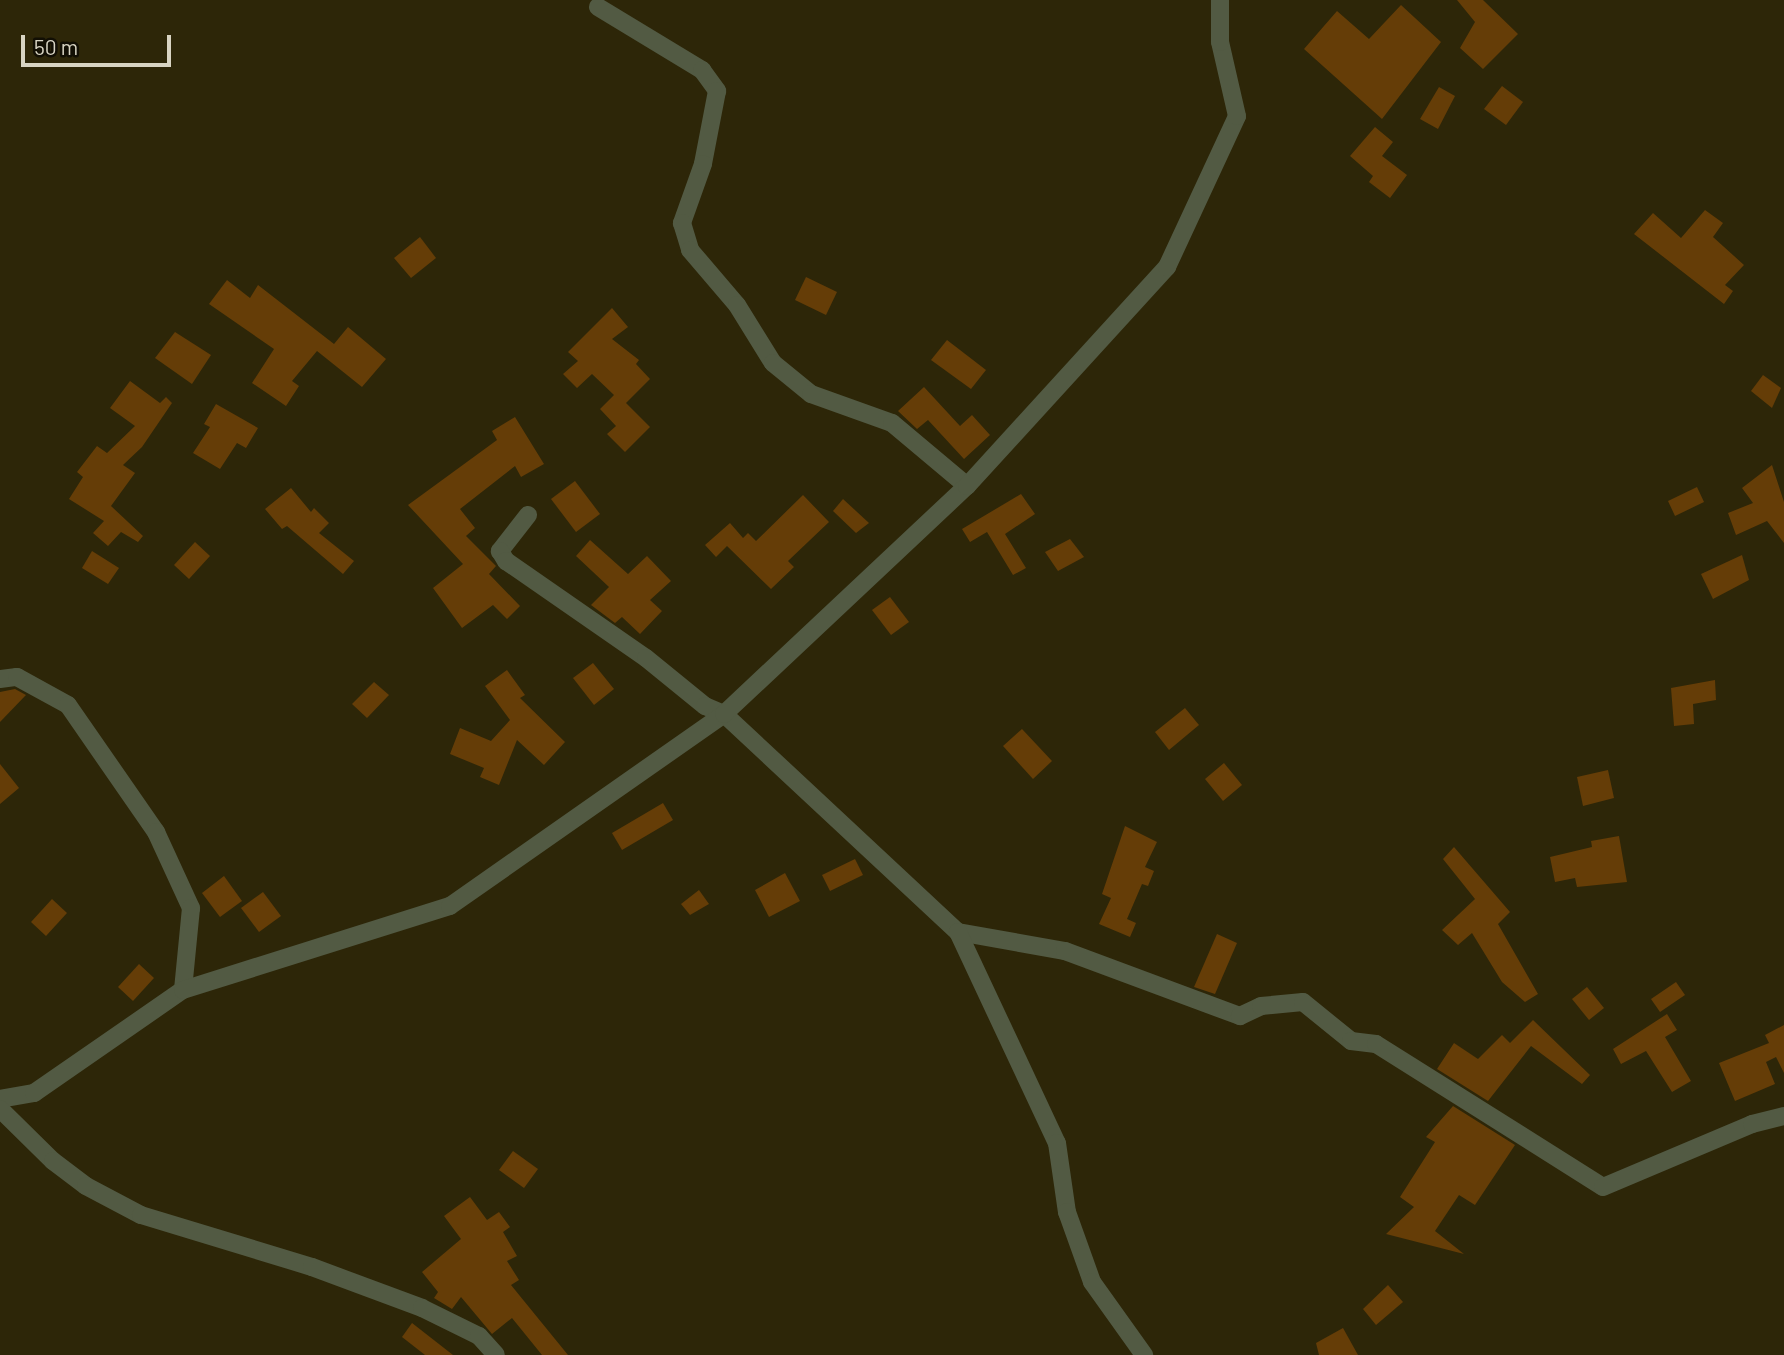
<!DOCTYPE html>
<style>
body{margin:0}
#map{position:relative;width:1784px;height:1355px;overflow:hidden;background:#2d2608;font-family:Barlow,sans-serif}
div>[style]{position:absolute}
.building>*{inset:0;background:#653d07}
.minor>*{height:18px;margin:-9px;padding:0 9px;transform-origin:9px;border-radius:9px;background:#525a43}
span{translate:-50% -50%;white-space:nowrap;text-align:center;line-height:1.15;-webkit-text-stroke:7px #120f04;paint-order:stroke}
.scale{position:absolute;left:21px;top:35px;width:150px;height:32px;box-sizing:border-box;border:4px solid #d8d4c3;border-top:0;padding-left:9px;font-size:21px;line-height:24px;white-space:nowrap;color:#d8d4c3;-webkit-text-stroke:5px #120f04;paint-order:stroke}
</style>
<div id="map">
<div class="building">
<div style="clip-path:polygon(1457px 0,1483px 0,1518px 34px,1483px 69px,1460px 48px,1475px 22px)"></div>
<div style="clip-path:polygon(1401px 5px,1441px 42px,1382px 119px,1304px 49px,1337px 11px,1369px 39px)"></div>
<div style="clip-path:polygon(1502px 86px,1523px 102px,1506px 125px,1484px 109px)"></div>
<div style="clip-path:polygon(1439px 87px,1455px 96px,1438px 129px,1420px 119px)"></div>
<div style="clip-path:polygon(1375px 127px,1393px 142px,1382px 156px,1407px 175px,1390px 198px,1369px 182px,1373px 176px,1350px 156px)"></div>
<div style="clip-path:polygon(1705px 210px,1723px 223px,1713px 237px,1744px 265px,1725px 285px,1733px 291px,1724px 304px,1634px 234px,1653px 213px,1681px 238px)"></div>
<div style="clip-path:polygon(420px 237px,436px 258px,411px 278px,394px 258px)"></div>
<div style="clip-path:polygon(806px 277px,837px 292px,826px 315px,795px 300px)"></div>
<div style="clip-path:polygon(227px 280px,250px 298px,258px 285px,334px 344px,348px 327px,386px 359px,362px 387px,317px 351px,292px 381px,299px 386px,286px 406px,252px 383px,274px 349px,209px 304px)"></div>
<div style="clip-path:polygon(612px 308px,628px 327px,612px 339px,639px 360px,636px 364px,650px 379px,626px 403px,650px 427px,625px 452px,607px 434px,616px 426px,600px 409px,614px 395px,592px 374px,577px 388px,563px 374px,578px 361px,568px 352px)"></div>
<div style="clip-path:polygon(175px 332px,211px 355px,192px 384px,155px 358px)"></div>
<div style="clip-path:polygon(947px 340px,986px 370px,971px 389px,931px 360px)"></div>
<div style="clip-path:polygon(1763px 375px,1781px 388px,1772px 408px,1751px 391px)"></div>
<div style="clip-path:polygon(130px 381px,160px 403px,166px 397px,172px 403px,142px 447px,123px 465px,135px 473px,111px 506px,143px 536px,138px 542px,121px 532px,108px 546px,93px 533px,104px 521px,69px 499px,83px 477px,77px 472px,97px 446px,107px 453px,135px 426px,110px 408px)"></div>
<div style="clip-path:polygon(924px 387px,960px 426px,972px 415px,990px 435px,964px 459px,928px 420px,917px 429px,898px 411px)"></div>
<div style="clip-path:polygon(216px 404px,258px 428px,246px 448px,237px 443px,220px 469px,193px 453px,210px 427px,204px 424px)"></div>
<div style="clip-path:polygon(515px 417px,544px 464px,521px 477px,515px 466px,460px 509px,475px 528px,466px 536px,496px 566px,489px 574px,520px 606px,507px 619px,493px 605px,462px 628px,433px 588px,463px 564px,408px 505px,497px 440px,492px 431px)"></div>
<div style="clip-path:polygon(1772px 465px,1784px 502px,1784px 543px,1767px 521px,1736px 535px,1728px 513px,1753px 503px,1742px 488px)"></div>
<div style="clip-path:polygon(575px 481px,600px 514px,576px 532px,551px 499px)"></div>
<div style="clip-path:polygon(1697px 487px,1704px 502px,1675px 516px,1668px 501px)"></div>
<div style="clip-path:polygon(291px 488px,311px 512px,314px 508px,329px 523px,319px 533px,354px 561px,343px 574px,287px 526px,282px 529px,265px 509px)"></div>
<div style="clip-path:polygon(1021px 494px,1035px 514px,1005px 534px,1026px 568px,1013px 575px,987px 532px,970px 542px,962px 529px)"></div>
<div style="clip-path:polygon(803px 495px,829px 522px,788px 561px,794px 567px,771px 589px,727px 546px,716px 557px,705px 545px,730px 523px,743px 538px,748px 533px,756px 541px)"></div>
<div style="clip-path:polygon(843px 499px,869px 523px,856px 533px,833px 511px)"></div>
<div style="clip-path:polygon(1070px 539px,1084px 557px,1058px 571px,1045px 552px)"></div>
<div style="clip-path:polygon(590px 540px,628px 574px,647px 556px,671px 581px,650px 600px,662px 611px,640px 634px,622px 617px,615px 623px,591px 605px,609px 587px,576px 556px)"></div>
<div style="clip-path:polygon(195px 542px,210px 556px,189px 579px,174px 565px)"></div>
<div style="clip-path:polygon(92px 551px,119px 568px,108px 584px,82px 568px)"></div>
<div style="clip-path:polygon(1742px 555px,1749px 580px,1713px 599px,1701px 574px)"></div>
<div style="clip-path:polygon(890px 597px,909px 622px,891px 635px,872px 610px)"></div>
<div style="clip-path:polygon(593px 663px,614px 689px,594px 705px,573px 678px)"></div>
<div style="clip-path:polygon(507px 670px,525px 695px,520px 698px,565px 742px,544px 765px,517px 740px,499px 785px,480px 777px,484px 768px,450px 754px,460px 728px,491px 741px,510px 720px,485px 686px)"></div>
<div style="clip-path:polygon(1715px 680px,1716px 700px,1693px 704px,1694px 724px,1674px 726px,1671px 688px)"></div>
<div style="clip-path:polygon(374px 682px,389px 695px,367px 718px,352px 704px)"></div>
<div style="clip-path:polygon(15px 689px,26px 695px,0 722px,0 692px)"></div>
<div style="clip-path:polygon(1185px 708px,1199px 725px,1169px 750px,1155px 732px)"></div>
<div style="clip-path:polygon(1022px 729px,1052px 761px,1033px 779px,1003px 746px)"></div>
<div style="clip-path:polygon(1224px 763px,1242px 785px,1223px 801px,1205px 779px)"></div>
<div style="clip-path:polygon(0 764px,19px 788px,0 804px)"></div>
<div style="clip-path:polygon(1608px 770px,1614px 798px,1583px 806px,1577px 777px)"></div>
<div style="clip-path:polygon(663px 803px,673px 820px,622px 850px,612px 833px)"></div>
<div style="clip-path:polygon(1125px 826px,1157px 842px,1145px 867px,1154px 871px,1148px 886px,1142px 884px,1127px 919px,1136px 923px,1130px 937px,1099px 924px,1111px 898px,1102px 894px)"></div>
<div style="clip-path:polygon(1619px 836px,1627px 882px,1577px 887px,1575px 878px,1555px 882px,1550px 857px,1592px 847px,1591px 841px)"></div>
<div style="clip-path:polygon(1454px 847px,1510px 912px,1498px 924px,1538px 994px,1525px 1002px,1502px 982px,1472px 933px,1458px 945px,1442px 930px,1475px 899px,1443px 859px)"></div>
<div style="clip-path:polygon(855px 859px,863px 875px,830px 891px,822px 875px)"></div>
<div style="clip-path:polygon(785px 873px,800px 901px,769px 917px,755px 890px)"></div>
<div style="clip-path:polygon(224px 876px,242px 901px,220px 917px,202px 893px)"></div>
<div style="clip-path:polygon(699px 890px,709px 904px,690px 915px,681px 904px)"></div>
<div style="clip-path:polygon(263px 892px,281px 916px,259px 932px,241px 908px)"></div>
<div style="clip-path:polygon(52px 899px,67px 913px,46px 936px,31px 922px)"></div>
<div style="clip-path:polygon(1217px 934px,1237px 943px,1215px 994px,1194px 987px)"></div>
<div style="clip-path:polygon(139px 964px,154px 978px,133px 1001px,118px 987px)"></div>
<div style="clip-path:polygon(1676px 982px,1685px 995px,1660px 1012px,1651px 999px)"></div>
<div style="clip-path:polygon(1587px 987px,1604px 1008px,1589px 1020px,1572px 999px)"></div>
<div style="clip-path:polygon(1667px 1014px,1677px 1030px,1665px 1037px,1691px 1081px,1672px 1092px,1646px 1051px,1621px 1064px,1613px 1049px)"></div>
<div style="clip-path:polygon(1533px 1020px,1590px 1075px,1582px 1084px,1531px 1046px,1488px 1101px,1437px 1069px,1454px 1043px,1478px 1059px,1502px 1035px,1510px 1043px)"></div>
<div style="clip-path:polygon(1784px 1025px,1784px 1073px,1776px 1057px,1766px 1062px,1775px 1084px,1735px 1101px,1719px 1063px,1769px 1043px,1765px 1035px)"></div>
<div style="clip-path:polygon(1453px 1106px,1515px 1145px,1475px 1205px,1459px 1195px,1435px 1231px,1464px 1254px,1386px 1234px,1414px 1207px,1400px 1197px,1435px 1142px,1426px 1137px)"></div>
<div style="clip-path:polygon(513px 1151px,538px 1169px,524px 1188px,499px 1170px)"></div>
<div style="clip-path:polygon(470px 1197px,487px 1220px,499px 1212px,510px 1227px,503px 1232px,517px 1256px,507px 1261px,519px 1280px,511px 1285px,568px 1355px,542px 1355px,512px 1318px,492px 1334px,461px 1297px,452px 1309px,434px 1298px,438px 1292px,422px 1272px,461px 1239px,444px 1216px)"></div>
<div style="clip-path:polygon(1388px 1285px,1403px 1302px,1376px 1325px,1363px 1309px)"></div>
<div style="clip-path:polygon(412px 1323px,453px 1355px,425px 1355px,402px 1337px)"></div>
<div style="clip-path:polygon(1343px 1328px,1358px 1355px,1319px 1355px,1316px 1343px)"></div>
</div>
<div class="minor">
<div style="left:598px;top:7px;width:122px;rotate:31.2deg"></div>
<div style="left:702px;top:70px;width:26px;rotate:54deg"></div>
<div style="left:717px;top:91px;width:74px;rotate:100.9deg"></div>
<div style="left:703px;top:164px;width:63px;rotate:109.6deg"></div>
<div style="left:682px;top:223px;width:28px;rotate:73deg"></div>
<div style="left:690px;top:250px;width:72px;rotate:49.5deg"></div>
<div style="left:737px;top:305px;width:68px;rotate:58.2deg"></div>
<div style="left:773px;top:363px;width:49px;rotate:39.2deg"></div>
<div style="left:811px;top:394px;width:86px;rotate:19.7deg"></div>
<div style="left:892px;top:423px;width:98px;rotate:40deg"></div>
<div style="left:528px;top:515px;width:46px;rotate:127.9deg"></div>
<div style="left:500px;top:551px;width:12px;rotate:59deg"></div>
<div style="left:506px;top:561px;width:170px;rotate:34.7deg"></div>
<div style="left:646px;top:658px;width:76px;rotate:39.1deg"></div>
<div style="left:705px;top:706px;width:21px;rotate:23deg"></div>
<div style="left:724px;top:714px;width:320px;rotate:43deg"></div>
<div style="left:958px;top:932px;width:109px;rotate:10.1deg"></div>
<div style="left:1065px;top:951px;width:187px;rotate:20.4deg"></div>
<div style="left:1240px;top:1016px;width:23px;rotate:-25deg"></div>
<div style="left:1261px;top:1006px;width:42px;rotate:-5.4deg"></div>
<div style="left:1303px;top:1002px;width:62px;rotate:39.1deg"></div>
<div style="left:1351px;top:1041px;width:25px;rotate:7deg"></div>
<div style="left:1376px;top:1044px;width:268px;rotate:32.2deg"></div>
<div style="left:1603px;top:1187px;width:162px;rotate:-22.9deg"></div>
<div style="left:1752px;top:1124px;width:33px;rotate:-14deg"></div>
<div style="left:0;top:679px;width:17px;rotate:-7deg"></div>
<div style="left:17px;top:677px;width:58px;rotate:28.8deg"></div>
<div style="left:68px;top:705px;width:155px;rotate:55.3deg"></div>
<div style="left:156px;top:832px;width:84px;rotate:65.3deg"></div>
<div style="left:191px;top:908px;width:82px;rotate:95.6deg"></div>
<div style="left:958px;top:932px;width:233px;rotate:64.9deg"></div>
<div style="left:1057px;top:1143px;width:70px;rotate:81.8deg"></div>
<div style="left:1067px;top:1212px;width:74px;rotate:70.3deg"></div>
<div style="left:1092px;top:1282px;width:90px;rotate:54.5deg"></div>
<div style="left:0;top:1099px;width:35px;rotate:-10deg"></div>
<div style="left:34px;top:1093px;width:181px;rotate:-34.7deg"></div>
<div style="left:183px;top:990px;width:280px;rotate:-17.5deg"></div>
<div style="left:450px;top:906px;width:335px;rotate:-35deg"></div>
<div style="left:724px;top:714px;width:333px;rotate:-43.2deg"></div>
<div style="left:967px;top:486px;width:297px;rotate:-47.6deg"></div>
<div style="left:1167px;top:267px;width:166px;rotate:-65.1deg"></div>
<div style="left:1237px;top:116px;width:76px;rotate:-102.9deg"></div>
<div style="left:1220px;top:42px;width:42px;rotate:-90deg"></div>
<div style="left:0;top:1109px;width:74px;rotate:44.5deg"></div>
<div style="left:53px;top:1161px;width:41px;rotate:37.1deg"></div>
<div style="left:86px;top:1186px;width:62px;rotate:27.8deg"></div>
<div style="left:141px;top:1215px;width:179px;rotate:16.9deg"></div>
<div style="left:312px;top:1267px;width:117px;rotate:20.4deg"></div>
<div style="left:422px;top:1308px;width:64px;rotate:26.2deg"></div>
<div style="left:479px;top:1336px;width:25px;rotate:48deg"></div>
</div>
<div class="scale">50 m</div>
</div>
